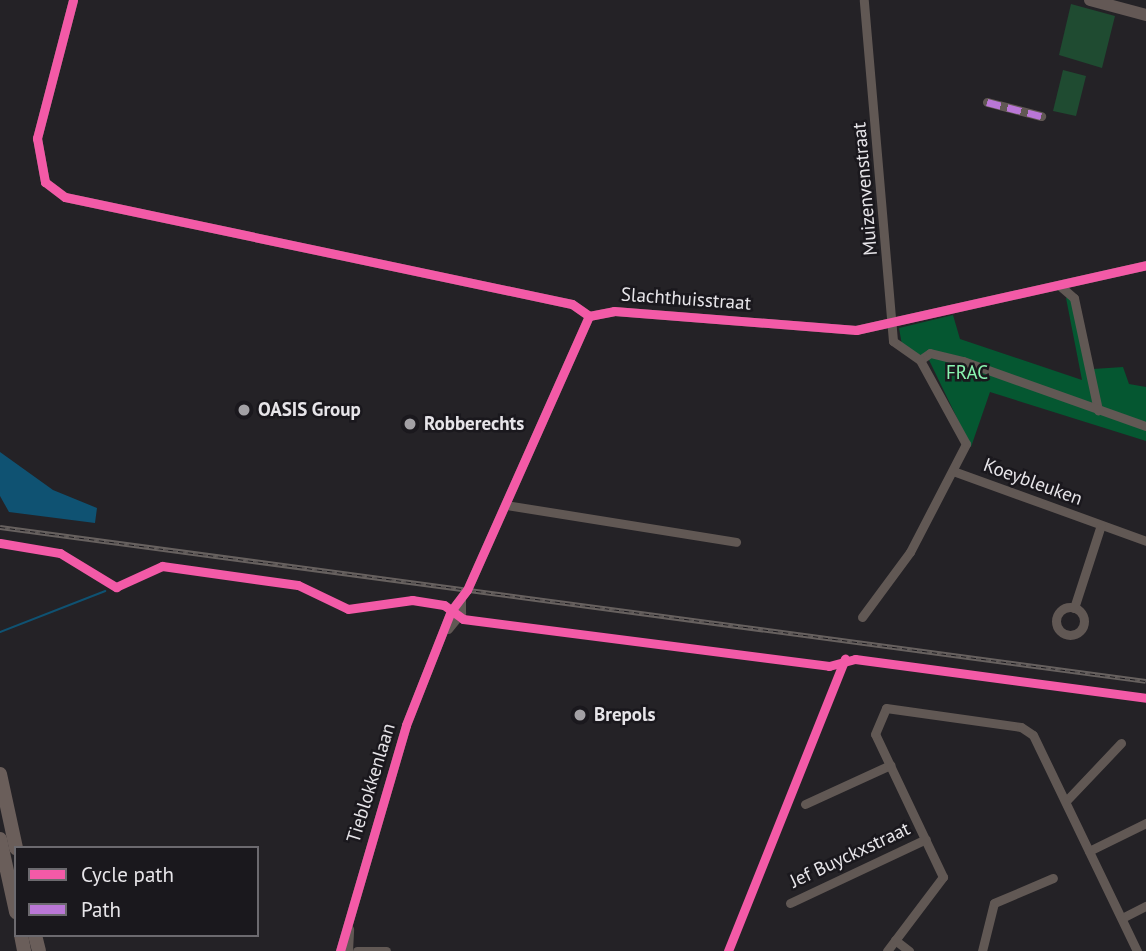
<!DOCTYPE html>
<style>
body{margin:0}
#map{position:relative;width:1146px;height:951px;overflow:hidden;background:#242226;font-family:"PT Sans",sans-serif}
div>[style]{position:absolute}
.green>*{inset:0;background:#1f4b31}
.forest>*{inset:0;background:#055731}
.water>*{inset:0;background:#0f5272}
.stream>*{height:2px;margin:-1px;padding:0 1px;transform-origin:1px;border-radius:1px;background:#0f5272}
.minor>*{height:9px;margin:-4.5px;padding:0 4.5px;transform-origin:4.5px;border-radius:4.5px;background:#615854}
.minor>.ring{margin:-4.5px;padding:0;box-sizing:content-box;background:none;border:9px solid #615854;border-radius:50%}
.major>*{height:12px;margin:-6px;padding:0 6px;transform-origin:6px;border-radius:6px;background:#635855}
.highway>*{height:14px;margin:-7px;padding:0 7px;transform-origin:7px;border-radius:7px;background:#6a5e5a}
.rail>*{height:4.5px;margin-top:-2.25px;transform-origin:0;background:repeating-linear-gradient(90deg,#1a181d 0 5px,#67615f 0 10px);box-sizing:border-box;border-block:2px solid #67615f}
.quiet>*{height:7px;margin-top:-3.5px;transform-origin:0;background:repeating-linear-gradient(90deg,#ba77d6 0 14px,transparent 0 21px)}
.cycleway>*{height:9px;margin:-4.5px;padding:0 4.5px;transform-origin:4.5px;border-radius:4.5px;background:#f35aa7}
.dots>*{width:19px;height:19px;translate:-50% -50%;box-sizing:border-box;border:4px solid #1a181d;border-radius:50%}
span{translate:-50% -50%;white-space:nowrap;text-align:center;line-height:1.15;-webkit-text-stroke:5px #1a181d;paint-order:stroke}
.street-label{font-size:19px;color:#e7e5e9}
.park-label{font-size:19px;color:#8af5b1}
.poi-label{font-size:19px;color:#e7e5e9;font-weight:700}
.left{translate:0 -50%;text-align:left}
.legend{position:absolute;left:14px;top:846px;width:245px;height:91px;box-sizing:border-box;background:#1a181d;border:2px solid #6c6a6f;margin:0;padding:9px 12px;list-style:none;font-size:21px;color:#e7e5e9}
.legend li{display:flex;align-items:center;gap:14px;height:35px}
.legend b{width:35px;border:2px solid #6c6a6f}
</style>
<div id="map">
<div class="green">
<div style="clip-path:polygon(1071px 4px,1115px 16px,1102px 68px,1059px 55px)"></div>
<div style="clip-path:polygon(1063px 70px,1086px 76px,1076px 116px,1053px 111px)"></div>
</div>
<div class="forest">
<div style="clip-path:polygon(1075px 297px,1093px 369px,1123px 367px,1129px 384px,1146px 387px,1146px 441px,990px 392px,971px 447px,929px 360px,902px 345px,899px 328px,953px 315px,960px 339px,1082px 380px,1066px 298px)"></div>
</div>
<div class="water">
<div style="clip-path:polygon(0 452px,53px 490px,97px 508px,95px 523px,9px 512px,0 496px)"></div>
</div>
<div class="stream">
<div style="left:0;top:632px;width:113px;rotate:-21.3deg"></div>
</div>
<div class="minor">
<div style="left:73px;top:0;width:143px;rotate:104.6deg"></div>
<div style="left:37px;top:138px;width:45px;rotate:79.7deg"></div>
<div style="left:45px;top:182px;width:25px;rotate:37deg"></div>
<div style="left:65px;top:197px;width:518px;rotate:11.92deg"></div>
<div style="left:572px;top:304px;width:21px;rotate:35deg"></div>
<div style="left:987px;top:102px;width:56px;rotate:14.5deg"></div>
<div style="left:1059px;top:285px;width:20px;rotate:41deg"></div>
<div style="left:1074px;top:298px;width:115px;rotate:77.9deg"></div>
<div style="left:589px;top:316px;width:25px;rotate:-11deg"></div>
<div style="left:614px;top:311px;width:243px;rotate:4.5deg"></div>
<div style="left:856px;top:330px;width:297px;rotate:-12.6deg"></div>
<div style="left:920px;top:360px;width:12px;rotate:-35deg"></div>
<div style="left:930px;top:353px;width:34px;rotate:14deg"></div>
<div style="left:963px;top:361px;width:194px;rotate:19.6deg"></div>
<div style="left:953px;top:471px;width:205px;rotate:19.9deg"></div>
<div style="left:506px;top:505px;width:233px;rotate:9.1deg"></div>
<div class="ring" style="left:1056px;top:607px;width:19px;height:19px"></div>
<div style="left:1074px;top:608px;width:87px;rotate:-72deg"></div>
<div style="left:862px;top:617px;width:81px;rotate:-53.6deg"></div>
<div style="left:910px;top:552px;width:122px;rotate:-62.6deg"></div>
<div style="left:966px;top:444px;width:96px;rotate:-118.7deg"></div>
<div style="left:920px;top:360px;width:33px;rotate:-145deg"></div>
<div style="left:893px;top:341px;width:342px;rotate:-94.9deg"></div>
<div style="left:448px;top:629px;width:21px;rotate:-51deg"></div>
<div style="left:461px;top:613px;width:14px;rotate:-90deg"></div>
<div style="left:1066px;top:801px;width:80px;rotate:-46.5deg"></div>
<div style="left:805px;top:804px;width:94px;rotate:-24.6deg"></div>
<div style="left:1089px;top:851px;width:64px;rotate:-26.2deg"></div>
<div style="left:790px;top:903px;width:150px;rotate:-25.2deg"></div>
<div style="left:1122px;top:918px;width:27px;rotate:-27deg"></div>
<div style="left:895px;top:940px;width:18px;rotate:38deg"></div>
<div style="left:340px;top:951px;width:235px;rotate:-73.7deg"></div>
<div style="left:406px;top:725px;width:123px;rotate:-68.5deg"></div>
<div style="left:451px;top:611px;width:26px;rotate:-53deg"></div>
<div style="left:467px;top:590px;width:300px;rotate:-66deg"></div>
<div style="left:348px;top:951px;width:22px;rotate:-87deg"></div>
<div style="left:357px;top:951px;width:29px"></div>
<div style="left:887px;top:951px;width:93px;rotate:-52.9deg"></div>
<div style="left:943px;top:877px;width:158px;rotate:-115.4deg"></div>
<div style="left:875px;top:734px;width:28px;rotate:-67deg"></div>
<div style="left:886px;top:708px;width:136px;rotate:8deg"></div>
<div style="left:1021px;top:727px;width:14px;rotate:34deg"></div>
<div style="left:1033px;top:735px;width:240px;rotate:64.3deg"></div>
<div style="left:982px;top:951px;width:49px;rotate:-76deg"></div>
<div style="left:994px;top:903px;width:64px;rotate:-23deg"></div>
</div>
<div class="major">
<div style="left:1090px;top:0;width:58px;rotate:15deg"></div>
</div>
<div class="highway">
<div style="left:0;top:774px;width:76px;rotate:77.8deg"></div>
<div style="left:0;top:839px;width:75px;rotate:77.6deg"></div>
<div style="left:21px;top:935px;width:16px;rotate:79deg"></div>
<div style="left:35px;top:935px;width:16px;rotate:76deg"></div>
</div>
<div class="rail">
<div style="left:0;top:527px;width:1156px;rotate:7.65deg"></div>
</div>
<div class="quiet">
<div style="left:987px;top:102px;width:56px;rotate:14.5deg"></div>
</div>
<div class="cycleway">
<div style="left:73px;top:0;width:143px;rotate:104.6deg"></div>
<div style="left:37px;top:138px;width:45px;rotate:79.7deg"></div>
<div style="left:45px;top:182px;width:25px;rotate:37deg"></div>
<div style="left:65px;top:197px;width:518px;rotate:11.92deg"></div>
<div style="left:572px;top:304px;width:21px;rotate:35deg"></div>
<div style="left:589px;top:316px;width:25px;rotate:-11deg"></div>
<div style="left:614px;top:311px;width:243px;rotate:4.5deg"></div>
<div style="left:856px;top:330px;width:297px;rotate:-12.6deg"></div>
<div style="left:0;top:543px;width:61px;rotate:9.5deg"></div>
<div style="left:60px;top:553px;width:66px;rotate:31.3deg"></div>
<div style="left:116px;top:587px;width:51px;rotate:-24.5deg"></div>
<div style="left:162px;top:566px;width:137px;rotate:8deg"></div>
<div style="left:298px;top:585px;width:55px;rotate:25.6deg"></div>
<div style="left:348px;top:609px;width:65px;rotate:-8deg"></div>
<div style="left:412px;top:600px;width:32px;rotate:9deg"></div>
<div style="left:444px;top:605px;width:24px;rotate:36deg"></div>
<div style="left:463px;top:619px;width:369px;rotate:7.3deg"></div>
<div style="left:829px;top:666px;width:27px;rotate:-15deg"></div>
<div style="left:855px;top:659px;width:294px;rotate:7.6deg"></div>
<div style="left:340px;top:951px;width:235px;rotate:-73.7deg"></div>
<div style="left:406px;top:725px;width:123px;rotate:-68.5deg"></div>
<div style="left:451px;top:611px;width:26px;rotate:-53deg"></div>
<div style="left:467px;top:590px;width:300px;rotate:-66deg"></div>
<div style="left:728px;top:951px;width:315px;rotate:-68.2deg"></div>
</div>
<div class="dots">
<div style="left:244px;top:410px;background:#a3a1a5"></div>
<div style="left:410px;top:424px;background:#a3a1a5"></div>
<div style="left:580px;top:715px;background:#a3a1a5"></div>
</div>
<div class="street-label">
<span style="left:865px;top:189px;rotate:-95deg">Muizenvenstraat</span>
<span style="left:686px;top:299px;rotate:4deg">Slachthuisstraat</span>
<span style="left:1033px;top:482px;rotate:20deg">Koeybleuken</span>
<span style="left:371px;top:783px;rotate:-73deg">Tieblokkenlaan</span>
<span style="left:850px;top:855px;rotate:-25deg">Jef Buyckxstraat</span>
</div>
<div class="park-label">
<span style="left:967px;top:373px">FRAC</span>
</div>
<div class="poi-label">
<span class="left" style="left:258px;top:410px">OASIS Group</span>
<span class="left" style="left:424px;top:424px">Robberechts</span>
<span class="left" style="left:594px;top:715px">Brepols</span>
</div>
<ul class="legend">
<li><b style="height:9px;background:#f35aa7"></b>Cycle path</li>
<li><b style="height:9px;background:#ba77d6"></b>Path</li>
</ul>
</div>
